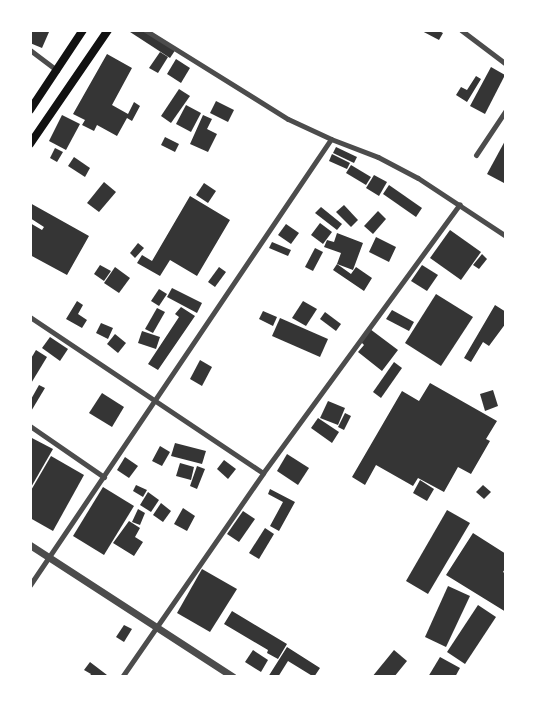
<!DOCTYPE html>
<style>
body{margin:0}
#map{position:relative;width:536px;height:707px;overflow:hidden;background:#fff;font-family:Overpass,sans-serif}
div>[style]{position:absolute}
.building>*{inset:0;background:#353535}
.minor>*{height:5px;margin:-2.5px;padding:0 2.5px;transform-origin:2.5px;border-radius:2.5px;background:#4c4c4c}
.tertiary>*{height:7px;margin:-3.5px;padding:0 3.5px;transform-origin:3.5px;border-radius:3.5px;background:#4c4c4c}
.secondary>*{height:8px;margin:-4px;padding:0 4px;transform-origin:4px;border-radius:4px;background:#111}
span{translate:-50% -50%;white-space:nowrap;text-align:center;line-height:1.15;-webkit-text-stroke:5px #fff;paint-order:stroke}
.frame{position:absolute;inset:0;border:32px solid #fff;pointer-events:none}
</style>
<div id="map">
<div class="building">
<div style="clip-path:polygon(30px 30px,49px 32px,42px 48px,30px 43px)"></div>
<div style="clip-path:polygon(127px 30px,147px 30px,176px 49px,170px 58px)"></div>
<div style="clip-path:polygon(420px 30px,437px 30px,443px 33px,439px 40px)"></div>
<div style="clip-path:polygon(160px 52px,168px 57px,158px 73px,149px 68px)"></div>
<div style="clip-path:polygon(107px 54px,132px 68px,112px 105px,128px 114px,134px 102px,140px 106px,132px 121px,127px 118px,117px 136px,97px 125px,94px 131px,82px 125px,85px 120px,73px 114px)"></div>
<div style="clip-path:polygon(176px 59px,190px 68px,181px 83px,167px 74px)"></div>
<div style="clip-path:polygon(491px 67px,505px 75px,485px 114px,470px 106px)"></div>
<div style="clip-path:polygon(476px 76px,481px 79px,467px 102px,456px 95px,461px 87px,467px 90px)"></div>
<div style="clip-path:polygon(179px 89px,190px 96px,171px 123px,161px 116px)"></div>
<div style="clip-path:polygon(216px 101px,234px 110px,228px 122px,210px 113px)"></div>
<div style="clip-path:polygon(186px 105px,201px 113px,191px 132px,176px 124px)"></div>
<div style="clip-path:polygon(62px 115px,80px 124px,66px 150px,49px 141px)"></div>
<div style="clip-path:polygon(203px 115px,212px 119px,207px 129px,217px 134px,208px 152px,190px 144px)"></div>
<div style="clip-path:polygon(165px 137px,179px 144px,175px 152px,161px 145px)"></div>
<div style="clip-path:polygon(506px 139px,506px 180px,504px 183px,487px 174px)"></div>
<div style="clip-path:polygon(336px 147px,357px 157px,354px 163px,333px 153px)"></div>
<div style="clip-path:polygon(55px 148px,63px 152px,57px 162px,50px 158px)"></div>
<div style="clip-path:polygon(332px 154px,350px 163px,347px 169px,329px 161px)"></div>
<div style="clip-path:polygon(74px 157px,90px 168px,85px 177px,68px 166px)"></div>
<div style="clip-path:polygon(351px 165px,371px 177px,366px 185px,346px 173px)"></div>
<div style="clip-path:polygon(374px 175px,387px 182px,379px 196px,366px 188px)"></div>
<div style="clip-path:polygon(104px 182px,116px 192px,99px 212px,87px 203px)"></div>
<div style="clip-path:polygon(204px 183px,216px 191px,208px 203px,196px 195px)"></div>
<div style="clip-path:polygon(389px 185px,422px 208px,416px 217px,383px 194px)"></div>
<div style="clip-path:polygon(190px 196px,230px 220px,197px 276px,170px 260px,160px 276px,137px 263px,142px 255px,152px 261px)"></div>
<div style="clip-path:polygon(30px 203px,89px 236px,67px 275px,30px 255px,30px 223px,42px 230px,44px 227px,30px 218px)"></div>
<div style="clip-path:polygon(344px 205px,358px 220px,351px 227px,336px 212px)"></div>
<div style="clip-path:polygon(321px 207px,342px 224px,337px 230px,315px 213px)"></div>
<div style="clip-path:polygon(378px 211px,386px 219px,373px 234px,364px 226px)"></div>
<div style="clip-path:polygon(320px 223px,332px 232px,323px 244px,311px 235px)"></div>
<div style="clip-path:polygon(286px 224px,299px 233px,291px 244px,278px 235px)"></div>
<div style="clip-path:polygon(450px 230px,481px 252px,461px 280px,430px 258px)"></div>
<div style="clip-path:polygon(337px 233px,363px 243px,353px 270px,337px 264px,341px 253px,324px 247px,327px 240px,334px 242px)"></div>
<div style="clip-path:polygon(376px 237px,396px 247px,389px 262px,369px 252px)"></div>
<div style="clip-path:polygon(272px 242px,291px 250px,288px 256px,269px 248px)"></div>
<div style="clip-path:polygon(138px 243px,144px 248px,135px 258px,130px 253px)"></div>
<div style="clip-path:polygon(315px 248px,323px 252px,313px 271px,305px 267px)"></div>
<div style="clip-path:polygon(482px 254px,487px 259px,479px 269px,473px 265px)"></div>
<div style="clip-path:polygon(337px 264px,351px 274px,356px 267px,372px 278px,364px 291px,333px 270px)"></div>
<div style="clip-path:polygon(100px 265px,111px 271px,104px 281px,94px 274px)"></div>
<div style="clip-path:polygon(422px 265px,438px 275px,427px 291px,411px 281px)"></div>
<div style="clip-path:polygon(115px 267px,130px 278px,119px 293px,104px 283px)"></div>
<div style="clip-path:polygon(219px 267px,226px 272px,215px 287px,208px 282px)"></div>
<div style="clip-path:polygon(172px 288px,202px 303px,197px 313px,167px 297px)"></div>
<div style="clip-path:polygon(159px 289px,167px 294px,159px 306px,151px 301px)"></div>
<div style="clip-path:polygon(436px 294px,473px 317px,441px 366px,405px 343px)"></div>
<div style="clip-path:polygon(77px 301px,83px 305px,78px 314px,87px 320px,82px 328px,66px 319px)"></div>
<div style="clip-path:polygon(303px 301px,317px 309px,306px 326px,292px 318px)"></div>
<div style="clip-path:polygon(495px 305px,506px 312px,506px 323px,489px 346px,483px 342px,471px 362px,464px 358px)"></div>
<div style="clip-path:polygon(181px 307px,195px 316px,158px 370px,148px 364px,179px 317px,175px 314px)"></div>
<div style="clip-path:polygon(157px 308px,165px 312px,153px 333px,145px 329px)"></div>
<div style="clip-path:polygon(392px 310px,414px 322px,409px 331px,386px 319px)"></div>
<div style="clip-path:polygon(263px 311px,277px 317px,273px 326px,259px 319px)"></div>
<div style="clip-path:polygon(325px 312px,341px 324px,336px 331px,320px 319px)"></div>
<div style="clip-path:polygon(280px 318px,328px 339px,320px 357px,272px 336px)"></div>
<div style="clip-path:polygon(101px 323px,113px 328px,108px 339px,96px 333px)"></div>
<div style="clip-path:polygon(370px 329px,398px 350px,382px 371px,358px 352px,364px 345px,360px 341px)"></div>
<div style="clip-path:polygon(142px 331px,160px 337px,156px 349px,138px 343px)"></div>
<div style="clip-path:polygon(115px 334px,126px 343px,118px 353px,107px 344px)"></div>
<div style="clip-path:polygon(50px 337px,68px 349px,60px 361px,42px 348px)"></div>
<div style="clip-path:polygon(36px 350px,47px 357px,30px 385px,30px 360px)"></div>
<div style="clip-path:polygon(200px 360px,212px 367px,202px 386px,190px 379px)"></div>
<div style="clip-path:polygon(394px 362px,402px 368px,381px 398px,373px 392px)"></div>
<div style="clip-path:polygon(430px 383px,497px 421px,486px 439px,490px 441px,471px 474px,458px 467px,444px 492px,418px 478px,413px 486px,376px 465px,365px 485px,352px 477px,402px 391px,419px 401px)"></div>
<div style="clip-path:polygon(39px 385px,45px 388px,30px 413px,30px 401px)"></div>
<div style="clip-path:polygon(493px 390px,498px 406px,485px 411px,480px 394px)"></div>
<div style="clip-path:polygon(102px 393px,124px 407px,112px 427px,89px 413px)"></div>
<div style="clip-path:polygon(328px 401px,345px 408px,338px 425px,320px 418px)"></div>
<div style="clip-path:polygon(345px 413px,351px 416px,344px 430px,338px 427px)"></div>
<div style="clip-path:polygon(318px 418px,339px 432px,332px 443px,311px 428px)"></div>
<div style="clip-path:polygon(30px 437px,53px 449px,30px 489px)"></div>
<div style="clip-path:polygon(175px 443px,206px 451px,202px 464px,171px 456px)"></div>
<div style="clip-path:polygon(160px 446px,170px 452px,162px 466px,152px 461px)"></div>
<div style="clip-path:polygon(287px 454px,309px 468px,298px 485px,277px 471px)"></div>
<div style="clip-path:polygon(51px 456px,84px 475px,53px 531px,30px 518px,30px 492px)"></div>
<div style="clip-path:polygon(125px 457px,138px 466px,129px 478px,117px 470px)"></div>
<div style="clip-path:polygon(224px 460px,236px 469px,228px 479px,217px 469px)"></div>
<div style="clip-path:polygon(180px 463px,194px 467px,191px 480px,176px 476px)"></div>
<div style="clip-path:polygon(197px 466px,205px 469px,197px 489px,190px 486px)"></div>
<div style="clip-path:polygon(420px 480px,434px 489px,427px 501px,413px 493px)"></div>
<div style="clip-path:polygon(136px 485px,147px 490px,143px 497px,133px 491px)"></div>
<div style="clip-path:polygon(483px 485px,491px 492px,484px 499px,476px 492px)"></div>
<div style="clip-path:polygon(103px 487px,134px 506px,104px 555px,73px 536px)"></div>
<div style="clip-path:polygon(270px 489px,295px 502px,279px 531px,270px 526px,283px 502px,268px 494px)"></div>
<div style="clip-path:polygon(148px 492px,159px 500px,151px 512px,140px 505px)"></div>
<div style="clip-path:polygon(161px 503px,171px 511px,163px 522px,153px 515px)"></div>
<div style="clip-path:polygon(183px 508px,195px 516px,187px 531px,174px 524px)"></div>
<div style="clip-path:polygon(138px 509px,145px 513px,140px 525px,132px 522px)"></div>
<div style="clip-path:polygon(447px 510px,470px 523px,428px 594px,406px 581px)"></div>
<div style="clip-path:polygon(243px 511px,255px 519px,239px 542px,227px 534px)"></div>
<div style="clip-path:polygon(129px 521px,140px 528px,135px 537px,143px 542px,134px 556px,113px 543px)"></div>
<div style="clip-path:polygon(265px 528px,274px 534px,259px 559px,249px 553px)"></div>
<div style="clip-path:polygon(473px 533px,506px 554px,506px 567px,503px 572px,506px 574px,506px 612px,446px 575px)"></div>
<div style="clip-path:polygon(202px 569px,237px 589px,210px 632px,177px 613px)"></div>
<div style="clip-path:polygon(448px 586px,470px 596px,446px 647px,425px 637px)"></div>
<div style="clip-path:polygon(478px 605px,496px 617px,465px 664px,447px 652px)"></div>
<div style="clip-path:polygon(232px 611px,287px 644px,278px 659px,267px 653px,268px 650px,224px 624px)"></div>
<div style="clip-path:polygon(124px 625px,132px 629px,124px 642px,116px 637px)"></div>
<div style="clip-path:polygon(287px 647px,320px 668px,314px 677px,288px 661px,278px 677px,268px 677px)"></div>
<div style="clip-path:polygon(253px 650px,268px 660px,261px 672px,245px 662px)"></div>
<div style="clip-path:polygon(394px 650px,407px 661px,394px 677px,372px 677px)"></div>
<div style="clip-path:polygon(440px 657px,460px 668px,455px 677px,428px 677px)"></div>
<div style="clip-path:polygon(90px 662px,107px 675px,105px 677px,89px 677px,91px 674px,84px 670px)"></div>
</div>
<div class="minor">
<div style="left:145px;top:30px;width:168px;rotate:31.9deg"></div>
<div style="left:288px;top:119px;width:47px;rotate:24.9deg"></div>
<div style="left:331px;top:139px;width:50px;rotate:21deg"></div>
<div style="left:378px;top:157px;width:45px;rotate:27.7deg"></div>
<div style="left:418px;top:178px;width:105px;rotate:33.4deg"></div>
<div style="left:461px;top:30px;width:56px;rotate:37.1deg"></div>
<div style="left:30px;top:50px;width:34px;rotate:37deg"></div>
<div style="left:476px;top:155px;width:54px;rotate:-56.3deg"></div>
<div style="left:30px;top:317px;width:280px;rotate:33.8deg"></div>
<div style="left:30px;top:426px;width:90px;rotate:34.6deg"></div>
<div style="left:30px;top:585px;width:538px;rotate:-55.99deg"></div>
<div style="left:122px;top:677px;width:248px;rotate:-55.3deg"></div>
<div style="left:263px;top:473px;width:333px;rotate:-53.8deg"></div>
</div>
<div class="tertiary">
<div style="left:30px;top:545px;width:242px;rotate:33deg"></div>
</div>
<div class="secondary">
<div style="left:30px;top:110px;width:96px;rotate:-56.5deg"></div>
<div style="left:30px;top:144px;width:138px;rotate:-55.6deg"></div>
</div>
<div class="frame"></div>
</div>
